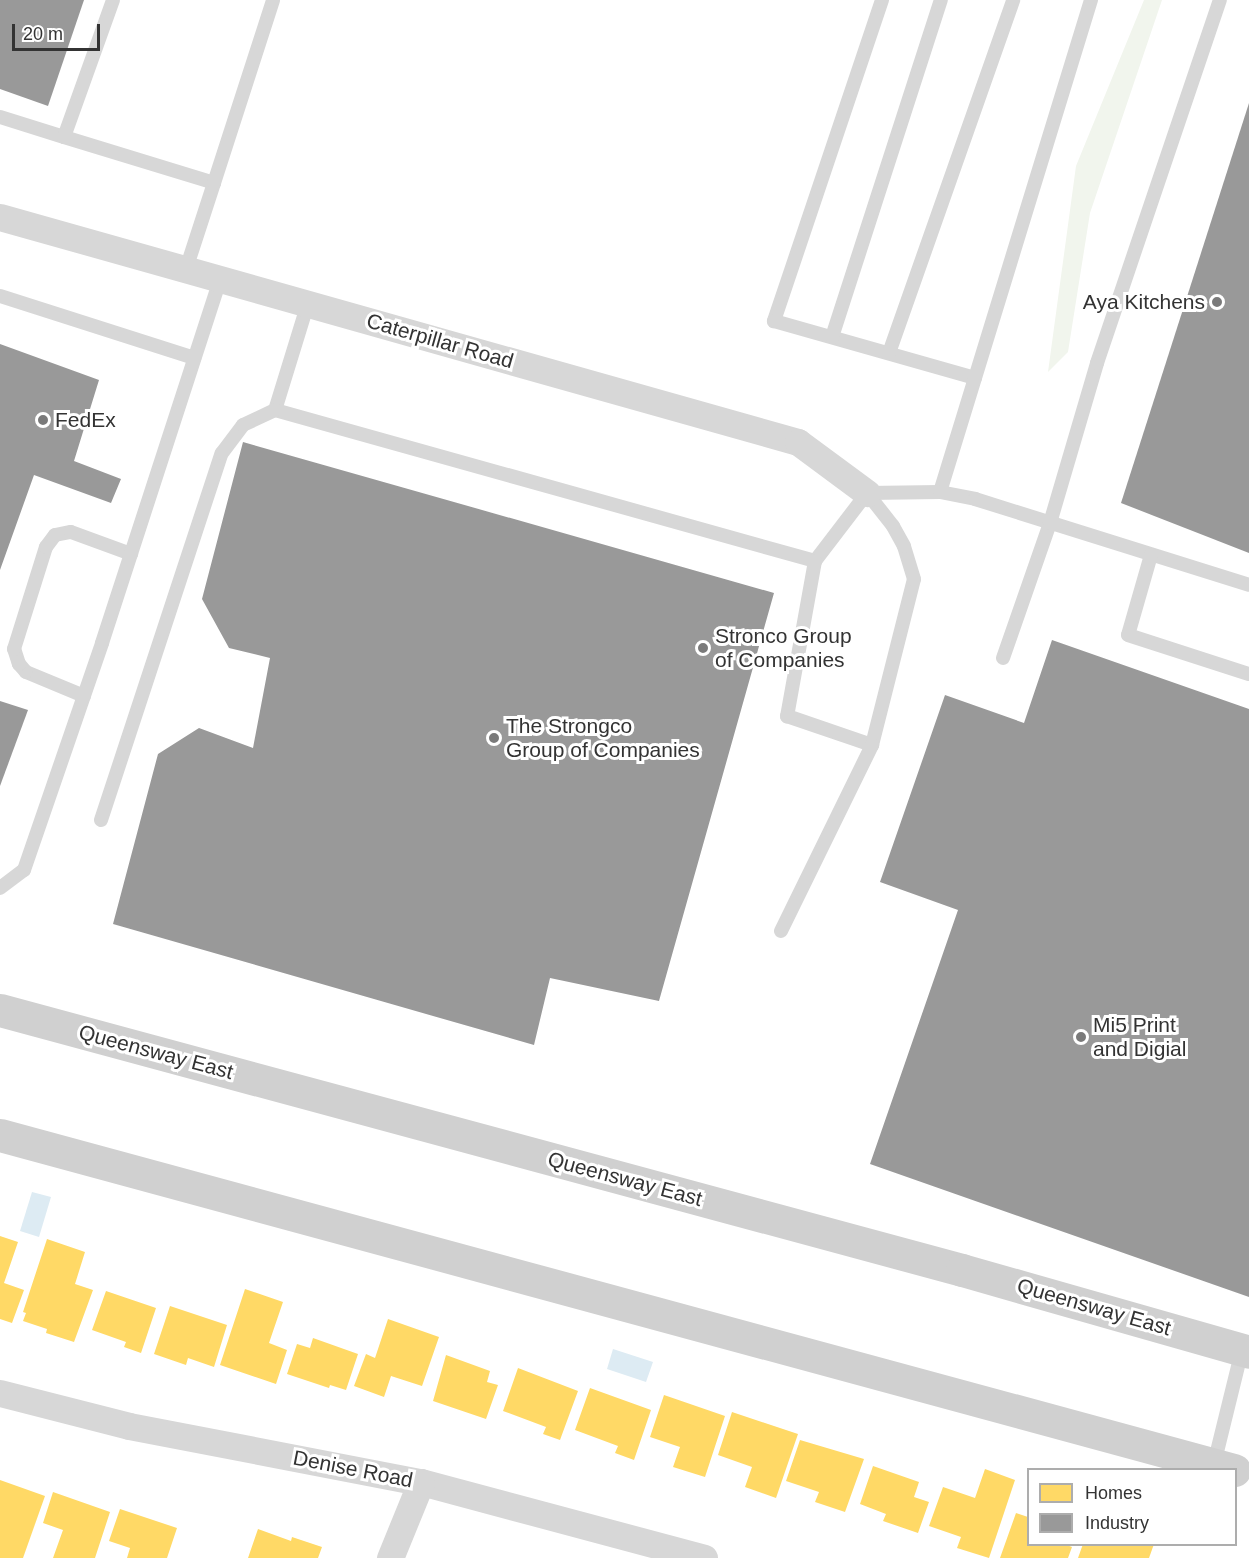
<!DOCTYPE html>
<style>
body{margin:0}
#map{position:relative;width:1249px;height:1558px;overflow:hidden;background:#fff;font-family:Helvetica,sans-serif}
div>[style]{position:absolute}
.green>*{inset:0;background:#f1f5ed}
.water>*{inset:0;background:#ddebf3}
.homes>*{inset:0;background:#ffd966}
.industry>*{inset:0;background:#999}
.service>*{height:14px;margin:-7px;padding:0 7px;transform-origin:7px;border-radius:7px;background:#d7d7d7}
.minor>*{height:27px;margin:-13.5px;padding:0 13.5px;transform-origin:13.5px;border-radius:13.5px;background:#d7d7d7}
.secondary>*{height:33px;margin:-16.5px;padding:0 16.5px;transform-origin:16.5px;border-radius:16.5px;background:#d0d0d0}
.dots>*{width:16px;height:16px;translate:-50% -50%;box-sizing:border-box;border:3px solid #fff;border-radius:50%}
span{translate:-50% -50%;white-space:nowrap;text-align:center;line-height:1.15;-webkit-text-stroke:6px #fff;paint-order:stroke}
.poi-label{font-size:21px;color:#333}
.right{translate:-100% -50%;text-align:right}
.left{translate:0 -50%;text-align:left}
.street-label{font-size:21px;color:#333}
.legend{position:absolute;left:1027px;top:1468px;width:210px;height:78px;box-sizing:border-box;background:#fff;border:2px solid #adadad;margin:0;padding:8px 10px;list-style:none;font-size:18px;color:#333}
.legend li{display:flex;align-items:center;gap:12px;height:30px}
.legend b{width:30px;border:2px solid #adadad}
.scale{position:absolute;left:12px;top:24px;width:88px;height:27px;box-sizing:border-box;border:3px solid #333;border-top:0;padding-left:8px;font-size:18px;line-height:21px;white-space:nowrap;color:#333;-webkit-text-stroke:4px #fff;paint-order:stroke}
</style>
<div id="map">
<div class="green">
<div style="clip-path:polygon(1144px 0,1162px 0,1090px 213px,1068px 352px,1048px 372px,1076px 166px)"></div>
</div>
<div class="water">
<div style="clip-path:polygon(32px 1192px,51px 1197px,39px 1237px,20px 1231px)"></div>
<div style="clip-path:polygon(613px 1349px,653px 1362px,646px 1382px,607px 1369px)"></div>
</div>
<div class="homes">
<div style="clip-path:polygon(0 1236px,18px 1242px,4px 1283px,24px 1290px,12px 1323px,0 1319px)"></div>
<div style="clip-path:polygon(47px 1239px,85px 1252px,75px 1284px,93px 1290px,74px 1342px,46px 1333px,47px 1329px,23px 1321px,26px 1313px,23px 1312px)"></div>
<div style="clip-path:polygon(245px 1289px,283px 1302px,269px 1343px,287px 1350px,276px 1384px,220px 1365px)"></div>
<div style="clip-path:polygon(106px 1291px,156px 1308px,141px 1353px,124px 1347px,126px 1342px,92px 1330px)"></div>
<div style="clip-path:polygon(170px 1306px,227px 1325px,214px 1367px,188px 1358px,186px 1365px,154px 1354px)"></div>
<div style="clip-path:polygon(388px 1319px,439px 1337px,422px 1386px,391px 1376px,384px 1397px,354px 1386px,366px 1354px,375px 1358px)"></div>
<div style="clip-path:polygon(313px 1338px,358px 1354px,346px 1390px,330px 1385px,329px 1388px,287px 1374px,297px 1344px,310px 1348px)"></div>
<div style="clip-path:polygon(446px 1355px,490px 1371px,487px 1382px,498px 1385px,486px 1419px,433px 1401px)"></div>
<div style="clip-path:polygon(518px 1368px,578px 1391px,560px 1440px,543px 1434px,546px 1427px,503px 1411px)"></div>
<div style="clip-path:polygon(590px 1388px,651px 1410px,634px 1460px,615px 1453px,618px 1446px,575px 1430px)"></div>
<div style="clip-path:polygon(664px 1395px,725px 1416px,705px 1477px,673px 1467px,680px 1447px,650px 1437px)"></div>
<div style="clip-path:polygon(732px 1412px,798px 1434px,776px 1498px,745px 1487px,752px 1467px,718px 1455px)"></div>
<div style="clip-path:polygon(800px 1440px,864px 1459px,845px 1512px,815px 1502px,819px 1492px,786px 1481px)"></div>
<div style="clip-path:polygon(873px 1466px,919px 1482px,914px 1497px,929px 1502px,918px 1533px,883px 1521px,886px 1514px,860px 1504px)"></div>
<div style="clip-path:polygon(985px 1469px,1015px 1480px,989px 1558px,957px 1548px,961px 1537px,929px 1526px,943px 1487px,975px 1498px)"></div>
<div style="clip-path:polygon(0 1480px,45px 1496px,23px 1558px,0 1558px)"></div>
<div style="clip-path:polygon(53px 1492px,110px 1512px,95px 1558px,53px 1558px,63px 1530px,43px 1523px)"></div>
<div style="clip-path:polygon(120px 1509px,177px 1528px,167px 1558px,127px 1558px,130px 1548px,109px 1541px)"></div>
<div style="clip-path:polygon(1016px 1513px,1028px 1517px,1028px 1544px,1064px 1544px,1072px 1547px,1068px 1558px,1000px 1558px)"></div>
<div style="clip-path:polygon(258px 1529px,291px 1541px,292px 1537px,322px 1547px,318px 1558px,248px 1558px)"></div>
<div style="clip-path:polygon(1083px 1544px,1154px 1544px,1149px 1558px,1078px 1558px)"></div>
</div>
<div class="industry">
<div style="clip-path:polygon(0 0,84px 0,48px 106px,0 89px)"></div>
<div style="clip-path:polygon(1249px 103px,1249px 553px,1121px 503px)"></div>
<div style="clip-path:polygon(0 344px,99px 380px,74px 461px,121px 479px,111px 503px,34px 475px,0 570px)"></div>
<div style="clip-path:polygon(243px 442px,774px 593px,659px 1001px,550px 978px,534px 1045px,113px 924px,158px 754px,199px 728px,253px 748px,270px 658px,229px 648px,202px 599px)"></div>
<div style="clip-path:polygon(1052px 640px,1249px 709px,1249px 1297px,870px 1164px,958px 910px,880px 882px,945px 695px,1024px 723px)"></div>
<div style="clip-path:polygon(0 701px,28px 710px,0 786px)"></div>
</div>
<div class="service">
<div style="left:882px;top:0;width:339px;rotate:108.6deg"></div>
<div style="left:774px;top:321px;width:209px;rotate:15.8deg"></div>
<div style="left:0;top:117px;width:67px;rotate:17.4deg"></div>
<div style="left:64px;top:137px;width:145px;rotate:-70.3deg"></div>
<div style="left:64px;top:137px;width:157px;rotate:17deg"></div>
<div style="left:214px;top:183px;width:90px;rotate:108deg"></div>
<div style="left:214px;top:183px;width:192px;rotate:-72.1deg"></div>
<div style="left:0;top:296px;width:204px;rotate:17.7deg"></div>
<div style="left:308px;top:303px;width:112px;rotate:107.1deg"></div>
<div style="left:275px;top:410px;width:561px;rotate:15.62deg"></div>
<div style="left:815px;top:561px;width:86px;rotate:-52.6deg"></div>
<div style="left:832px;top:337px;width:354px;rotate:-72.1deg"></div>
<div style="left:889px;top:353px;width:374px;rotate:-70.6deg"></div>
<div style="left:940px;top:492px;width:515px;rotate:-72.94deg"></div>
<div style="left:867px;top:493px;width:73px;rotate:-0.8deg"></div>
<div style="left:940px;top:492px;width:36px;rotate:11deg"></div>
<div style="left:975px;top:499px;width:287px;rotate:17.4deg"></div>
<div style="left:1151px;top:555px;width:83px;rotate:106deg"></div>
<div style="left:1128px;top:635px;width:127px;rotate:17.9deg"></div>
<div style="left:815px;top:561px;width:158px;rotate:100.2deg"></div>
<div style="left:787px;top:716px;width:90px;rotate:18.8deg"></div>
<div style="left:872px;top:745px;width:171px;rotate:-75.8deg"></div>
<div style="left:914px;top:579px;width:34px;rotate:-107deg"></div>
<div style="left:904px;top:546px;width:23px;rotate:-119deg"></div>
<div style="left:893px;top:526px;width:42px;rotate:-128.2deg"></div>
<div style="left:1003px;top:658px;width:143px;rotate:-70.8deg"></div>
<div style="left:1050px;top:523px;width:167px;rotate:-73.6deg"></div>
<div style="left:1097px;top:363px;width:383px;rotate:-71.3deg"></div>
<div style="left:84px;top:696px;width:63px;rotate:-157.5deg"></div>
<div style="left:26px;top:672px;width:11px;rotate:-131deg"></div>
<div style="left:19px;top:664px;width:16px;rotate:-108deg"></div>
<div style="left:14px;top:649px;width:107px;rotate:-72.6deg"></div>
<div style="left:46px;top:547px;width:15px;rotate:-53deg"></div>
<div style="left:55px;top:535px;width:16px;rotate:-11deg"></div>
<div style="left:71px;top:532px;width:64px;rotate:20.1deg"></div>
<div style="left:101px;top:820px;width:386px;rotate:-71.8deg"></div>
<div style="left:222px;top:453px;width:35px;rotate:-53deg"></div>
<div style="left:243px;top:425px;width:35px;rotate:-25deg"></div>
<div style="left:0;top:888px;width:30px;rotate:-37deg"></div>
<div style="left:24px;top:870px;width:240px;rotate:-71deg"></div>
<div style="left:102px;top:643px;width:383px;rotate:-72deg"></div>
<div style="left:781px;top:931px;width:207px;rotate:-63.9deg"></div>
<div style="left:1214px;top:1464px;width:117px;rotate:-76.2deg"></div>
</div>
<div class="minor">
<div style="left:0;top:217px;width:829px;rotate:15.75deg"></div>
<div style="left:798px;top:442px;width:86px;rotate:36.5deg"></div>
<div style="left:0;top:1393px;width:133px;rotate:14.3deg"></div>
<div style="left:129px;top:1426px;width:297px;rotate:10.9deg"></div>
<div style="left:421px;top:1482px;width:293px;rotate:15deg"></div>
<div style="left:390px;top:1558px;width:82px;rotate:-67.8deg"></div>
</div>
<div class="secondary">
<div style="left:0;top:1010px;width:997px;rotate:15.12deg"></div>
<div style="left:962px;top:1270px;width:298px;rotate:15.9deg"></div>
<div style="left:0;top:1135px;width:1279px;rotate:15.19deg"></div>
</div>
<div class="dots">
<div style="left:1217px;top:302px;background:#7a7a7a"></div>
<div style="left:43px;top:420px;background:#7a7a7a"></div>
<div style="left:703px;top:648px;background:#7a7a7a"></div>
<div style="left:494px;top:738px;background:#7a7a7a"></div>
<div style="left:1081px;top:1037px;background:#7a7a7a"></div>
</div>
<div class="poi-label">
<span class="right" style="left:1205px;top:302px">Aya Kitchens</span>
<span class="left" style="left:55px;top:420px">FedEx</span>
<span class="left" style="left:715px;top:648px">Stronco Group<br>of Companies</span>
<span class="left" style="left:506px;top:738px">The Strongco<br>Group of Companies</span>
<span class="left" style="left:1093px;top:1037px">Mi5 Print<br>and Digial</span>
</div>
<div class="street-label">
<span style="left:440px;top:341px;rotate:16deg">Caterpillar Road</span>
<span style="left:156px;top:1052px;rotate:15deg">Queensway East</span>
<span style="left:625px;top:1179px;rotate:15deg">Queensway East</span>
<span style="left:1094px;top:1307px;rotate:16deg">Queensway East</span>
<span style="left:353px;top:1469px;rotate:11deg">Denise Road</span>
</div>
<ul class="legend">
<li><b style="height:16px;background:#ffd966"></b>Homes</li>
<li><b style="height:16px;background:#999"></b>Industry</li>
</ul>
<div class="scale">20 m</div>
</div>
